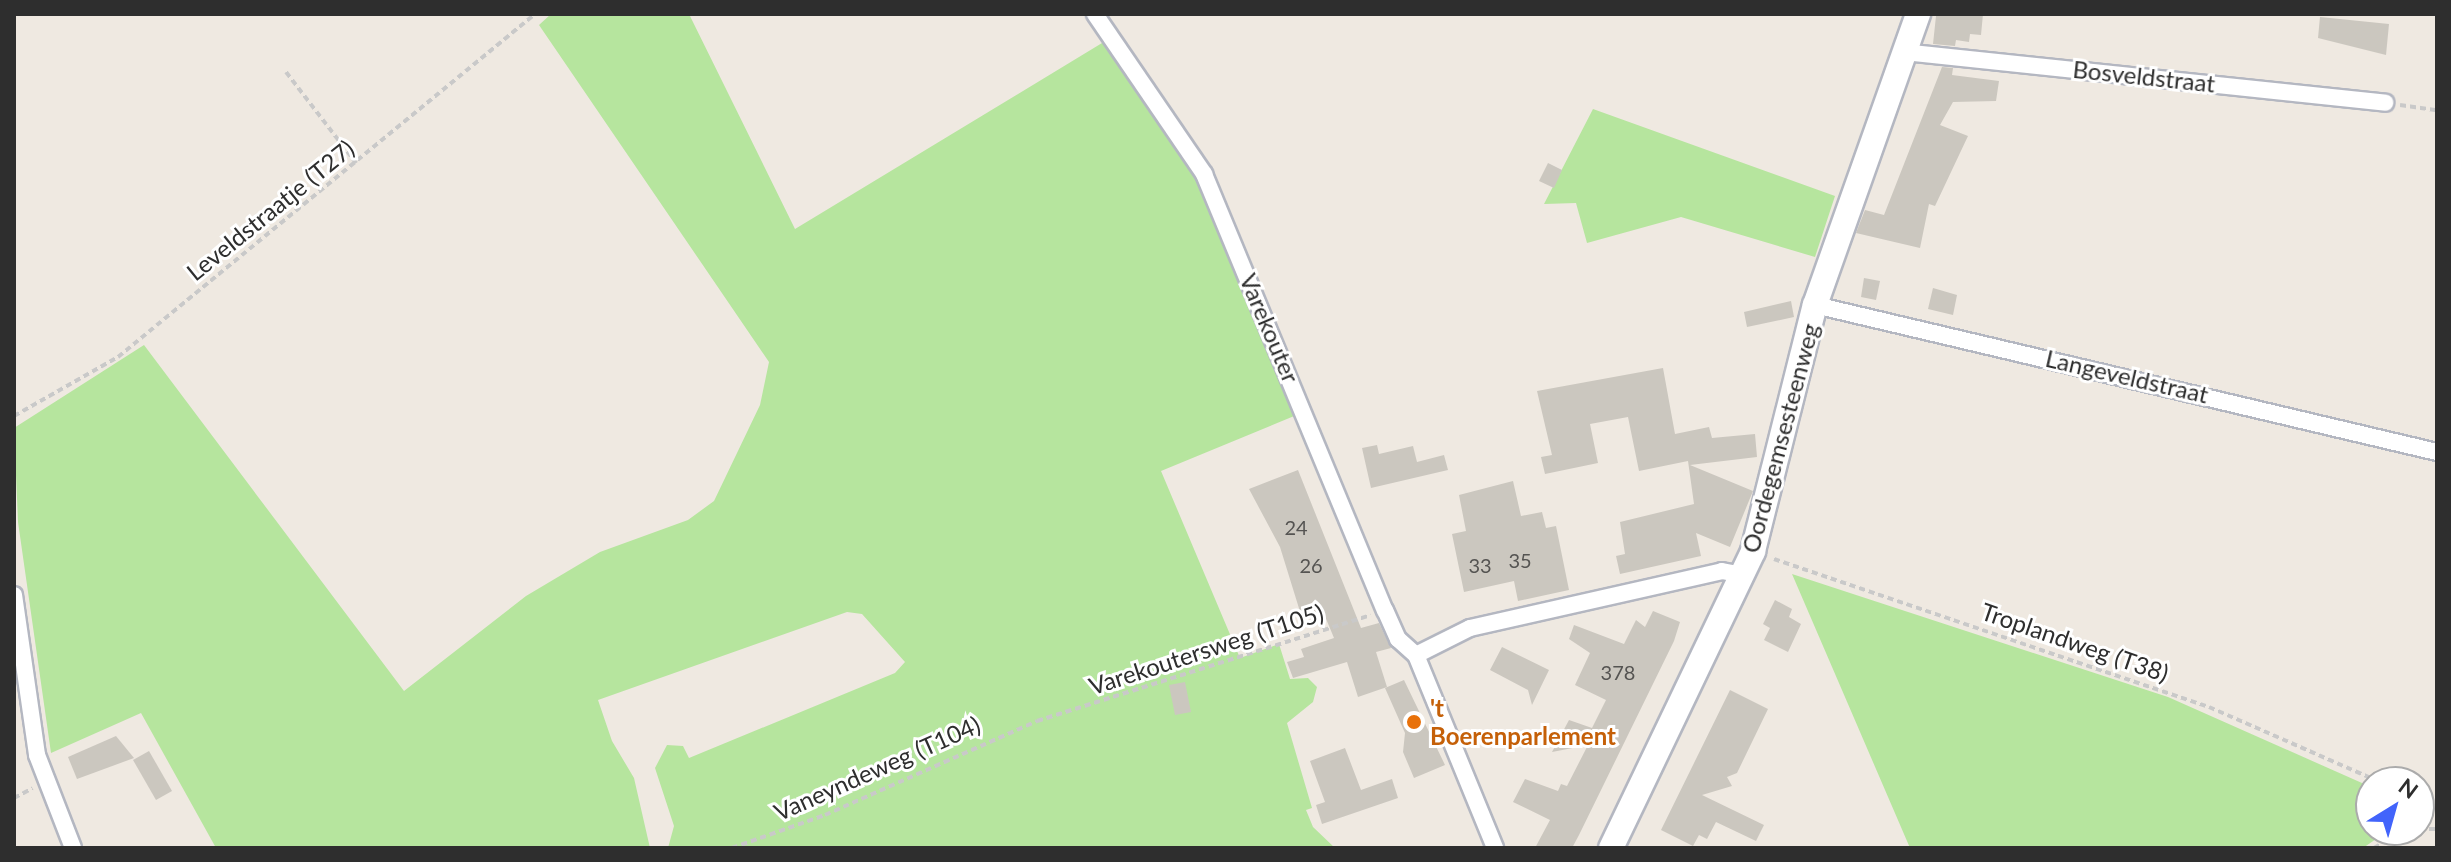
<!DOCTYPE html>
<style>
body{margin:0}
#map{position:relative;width:2451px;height:862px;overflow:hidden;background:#efe9e1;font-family:Lato,sans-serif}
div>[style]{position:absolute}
.green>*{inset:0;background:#b6e59e}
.building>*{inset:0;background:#cbc7bf}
.path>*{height:4px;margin-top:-2px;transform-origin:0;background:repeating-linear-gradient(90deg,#c9c9c9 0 6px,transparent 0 10px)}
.roads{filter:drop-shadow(2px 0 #b4b7c1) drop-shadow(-2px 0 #b4b7c1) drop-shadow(0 2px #b4b7c1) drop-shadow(0 -2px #b4b7c1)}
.street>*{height:16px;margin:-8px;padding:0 8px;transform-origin:8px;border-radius:8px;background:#fff}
.secondary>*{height:24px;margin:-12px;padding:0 12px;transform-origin:12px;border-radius:12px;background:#fff}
.dots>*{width:22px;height:22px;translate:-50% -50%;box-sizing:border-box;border:4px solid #fff;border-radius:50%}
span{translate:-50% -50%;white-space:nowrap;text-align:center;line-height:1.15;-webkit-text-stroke:6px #fff;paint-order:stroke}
.number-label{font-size:20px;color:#555452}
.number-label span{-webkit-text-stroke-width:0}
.street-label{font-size:24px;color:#2e2e2e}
.food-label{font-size:24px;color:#c56008;font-weight:700}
.left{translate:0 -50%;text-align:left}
.frame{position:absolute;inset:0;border:16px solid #2e2e2e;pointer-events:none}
.north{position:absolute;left:2355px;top:766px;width:80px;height:80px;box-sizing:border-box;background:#fff;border:2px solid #ababab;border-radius:50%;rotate:37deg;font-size:22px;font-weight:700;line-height:32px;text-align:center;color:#2e2e2e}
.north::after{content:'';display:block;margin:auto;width:28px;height:36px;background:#4264fb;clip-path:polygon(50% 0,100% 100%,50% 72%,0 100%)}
</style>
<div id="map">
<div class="green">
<div style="clip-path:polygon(551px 14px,689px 14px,795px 229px,1107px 40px,1192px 164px,1299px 414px,1161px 471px,1240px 658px,1279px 644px,1290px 679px,1308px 678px,1317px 687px,1313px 702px,1287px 723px,1312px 808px,1306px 810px,1313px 827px,1335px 848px,668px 848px,674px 826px,655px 768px,667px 745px,683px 746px,689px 758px,895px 673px,905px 662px,862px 614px,847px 612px,598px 700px,612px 741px,634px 778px,650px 848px,216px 848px,141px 713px,51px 753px,18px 522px,14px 428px,144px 345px,404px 691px,526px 596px,600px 552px,688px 520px,714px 501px,760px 405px,769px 362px,539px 25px)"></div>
<div style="clip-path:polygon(1593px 109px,1835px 196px,1815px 257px,1681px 217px,1587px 243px,1576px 203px,1544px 204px)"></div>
<div style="clip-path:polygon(1792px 574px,2168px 697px,2371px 787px,2371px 830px,2389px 830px,2363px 848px,1910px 848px)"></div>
</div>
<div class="building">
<div style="clip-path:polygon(1955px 14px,1983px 14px,1981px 35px,1970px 34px,1969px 42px,1956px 40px,1955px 46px,1933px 44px,1936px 16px)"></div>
<div style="clip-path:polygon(2320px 17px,2389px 24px,2386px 55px,2318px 38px)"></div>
<div style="clip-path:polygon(1942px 67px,1953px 68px,1952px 75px,1999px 81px,1996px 101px,1953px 102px,1940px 125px,1968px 136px,1935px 206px,1929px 204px,1920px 248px,1856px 233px,1865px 210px,1884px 215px)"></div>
<div style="clip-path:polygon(1548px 163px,1562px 170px,1554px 188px,1539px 181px)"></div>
<div style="clip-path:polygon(1864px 278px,1880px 281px,1876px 300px,1861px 297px)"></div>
<div style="clip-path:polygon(1933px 288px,1957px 295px,1953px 315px,1928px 309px)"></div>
<div style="clip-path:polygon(1791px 301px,1794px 317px,1747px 327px,1744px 312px)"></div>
<div style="clip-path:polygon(1663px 368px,1675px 434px,1709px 427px,1712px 438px,1755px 434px,1757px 457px,1690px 465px,1753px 491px,1730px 547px,1696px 533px,1701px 556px,1620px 574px,1616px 556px,1625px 554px,1620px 522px,1694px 504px,1688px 461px,1639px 471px,1628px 417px,1590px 424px,1598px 463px,1545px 474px,1541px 457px,1552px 455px,1537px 391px)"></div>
<div style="clip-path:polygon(1377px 445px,1379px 454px,1413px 446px,1417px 462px,1444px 455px,1448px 470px,1371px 488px,1362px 448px)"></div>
<div style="clip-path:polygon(1298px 470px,1361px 628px,1379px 623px,1391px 648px,1376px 652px,1387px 687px,1358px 697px,1347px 662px,1293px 678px,1287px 662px,1304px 657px,1301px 649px,1334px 638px,1322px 609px,1302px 618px,1280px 547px,1249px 489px)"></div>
<div style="clip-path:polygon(1513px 481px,1521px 516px,1542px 512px,1546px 528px,1556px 526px,1569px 590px,1518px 601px,1514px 581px,1464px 592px,1452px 534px,1466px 531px,1459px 495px)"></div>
<div style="clip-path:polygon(1775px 600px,1792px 609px,1789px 617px,1801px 624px,1788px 652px,1764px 640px,1770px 628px,1763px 624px)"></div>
<div style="clip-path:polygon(1653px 611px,1680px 622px,1674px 641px,1579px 835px,1572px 848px,1535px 848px,1550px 820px,1513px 802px,1525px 779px,1558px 791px,1561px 784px,1567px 786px,1588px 745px,1552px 752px,1569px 720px,1592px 728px,1606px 700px,1575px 685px,1590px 653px,1569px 639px,1574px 625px,1624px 644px,1636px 620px,1645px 627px)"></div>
<div style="clip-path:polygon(1502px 647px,1549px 670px,1532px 705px,1528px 690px,1490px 670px)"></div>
<div style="clip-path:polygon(1404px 680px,1445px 765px,1414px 778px,1403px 752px,1405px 733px,1385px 688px)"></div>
<div style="clip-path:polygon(1185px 682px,1191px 712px,1175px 715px,1169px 685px)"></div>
<div style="clip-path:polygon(1730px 690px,1768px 709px,1737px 773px,1727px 777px,1732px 786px,1702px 795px,1764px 825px,1756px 841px,1716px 822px,1707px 839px,1699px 835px,1693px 846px,1661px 830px)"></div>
<div style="clip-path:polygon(116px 736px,134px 758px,77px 779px,68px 757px)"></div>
<div style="clip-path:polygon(1345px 748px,1361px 790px,1392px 779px,1398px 798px,1322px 824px,1316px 805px,1325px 802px,1310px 761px)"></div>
<div style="clip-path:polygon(149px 751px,172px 791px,156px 800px,133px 760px)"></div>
</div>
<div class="path">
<div style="left:286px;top:72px;width:115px;rotate:52.4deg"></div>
<div style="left:2400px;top:105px;width:37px;rotate:8deg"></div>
<div style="left:14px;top:416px;width:120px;rotate:-29.6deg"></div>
<div style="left:118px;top:357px;width:540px;rotate:-39.44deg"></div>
<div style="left:1774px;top:559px;width:459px;rotate:18.8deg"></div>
<div style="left:2209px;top:707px;width:187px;rotate:23.7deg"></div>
<div style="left:14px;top:798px;width:21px;rotate:-28deg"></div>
<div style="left:2419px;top:800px;width:20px;rotate:24deg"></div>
<div style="left:2419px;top:829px;width:18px"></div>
<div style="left:732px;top:848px;width:99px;rotate:-19.5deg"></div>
<div style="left:825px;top:815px;width:232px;rotate:-23.9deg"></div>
<div style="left:1037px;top:721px;width:350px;rotate:-17.6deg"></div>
<div style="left:2374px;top:848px;width:36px;rotate:-30deg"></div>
</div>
<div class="roads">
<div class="street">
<div style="left:1095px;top:14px;width:194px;rotate:55.7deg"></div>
<div style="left:1204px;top:174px;width:472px;rotate:67.5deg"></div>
<div style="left:1385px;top:610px;width:32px;rotate:66deg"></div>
<div style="left:1398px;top:639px;width:24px;rotate:42deg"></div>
<div style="left:1416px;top:655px;width:209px;rotate:67.7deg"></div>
<div style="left:1903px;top:52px;width:485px;rotate:6deg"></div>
<div style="left:1815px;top:305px;width:639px;rotate:13.3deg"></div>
<div style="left:14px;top:595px;width:162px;rotate:81.8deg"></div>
<div style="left:37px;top:755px;width:100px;rotate:68.8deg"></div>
<div style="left:1416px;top:655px;width:60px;rotate:-26.6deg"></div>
<div style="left:1470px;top:628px;width:258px;rotate:-12.7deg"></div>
<div style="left:1722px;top:571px;width:20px;rotate:11deg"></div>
</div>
<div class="secondary">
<div style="left:1611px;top:848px;width:329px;rotate:-64.4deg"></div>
<div style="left:1753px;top:551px;width:254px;rotate:-75.9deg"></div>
<div style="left:1815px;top:305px;width:309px;rotate:-70.5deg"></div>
</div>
</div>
<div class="dots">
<div style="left:1414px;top:722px;background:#e8710a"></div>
</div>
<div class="number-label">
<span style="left:1296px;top:527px">24</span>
<span style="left:1520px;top:560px">35</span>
<span style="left:1311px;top:565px">26</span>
<span style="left:1480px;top:565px">33</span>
<span style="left:1618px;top:672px">378</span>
</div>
<div class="street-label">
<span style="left:2144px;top:76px;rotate:6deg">Bosveldstraat</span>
<span style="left:270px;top:210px;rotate:-39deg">Leveldstraatje (T27)</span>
<span style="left:1270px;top:328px;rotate:67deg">Varekouter</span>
<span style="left:2127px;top:376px;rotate:13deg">Langeveldstraat</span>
<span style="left:1780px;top:438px;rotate:-75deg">Oordegemsesteenweg</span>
<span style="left:2075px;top:642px;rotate:19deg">Troplandweg (T38)</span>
<span style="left:1206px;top:649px;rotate:-18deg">Varekoutersweg (T105)</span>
<span style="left:877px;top:768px;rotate:-24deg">Vaneyndeweg (T104)</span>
</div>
<div class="food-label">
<span class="left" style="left:1430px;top:722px">'t<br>Boerenparlement</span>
</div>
<div class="frame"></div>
<div class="north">N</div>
</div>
